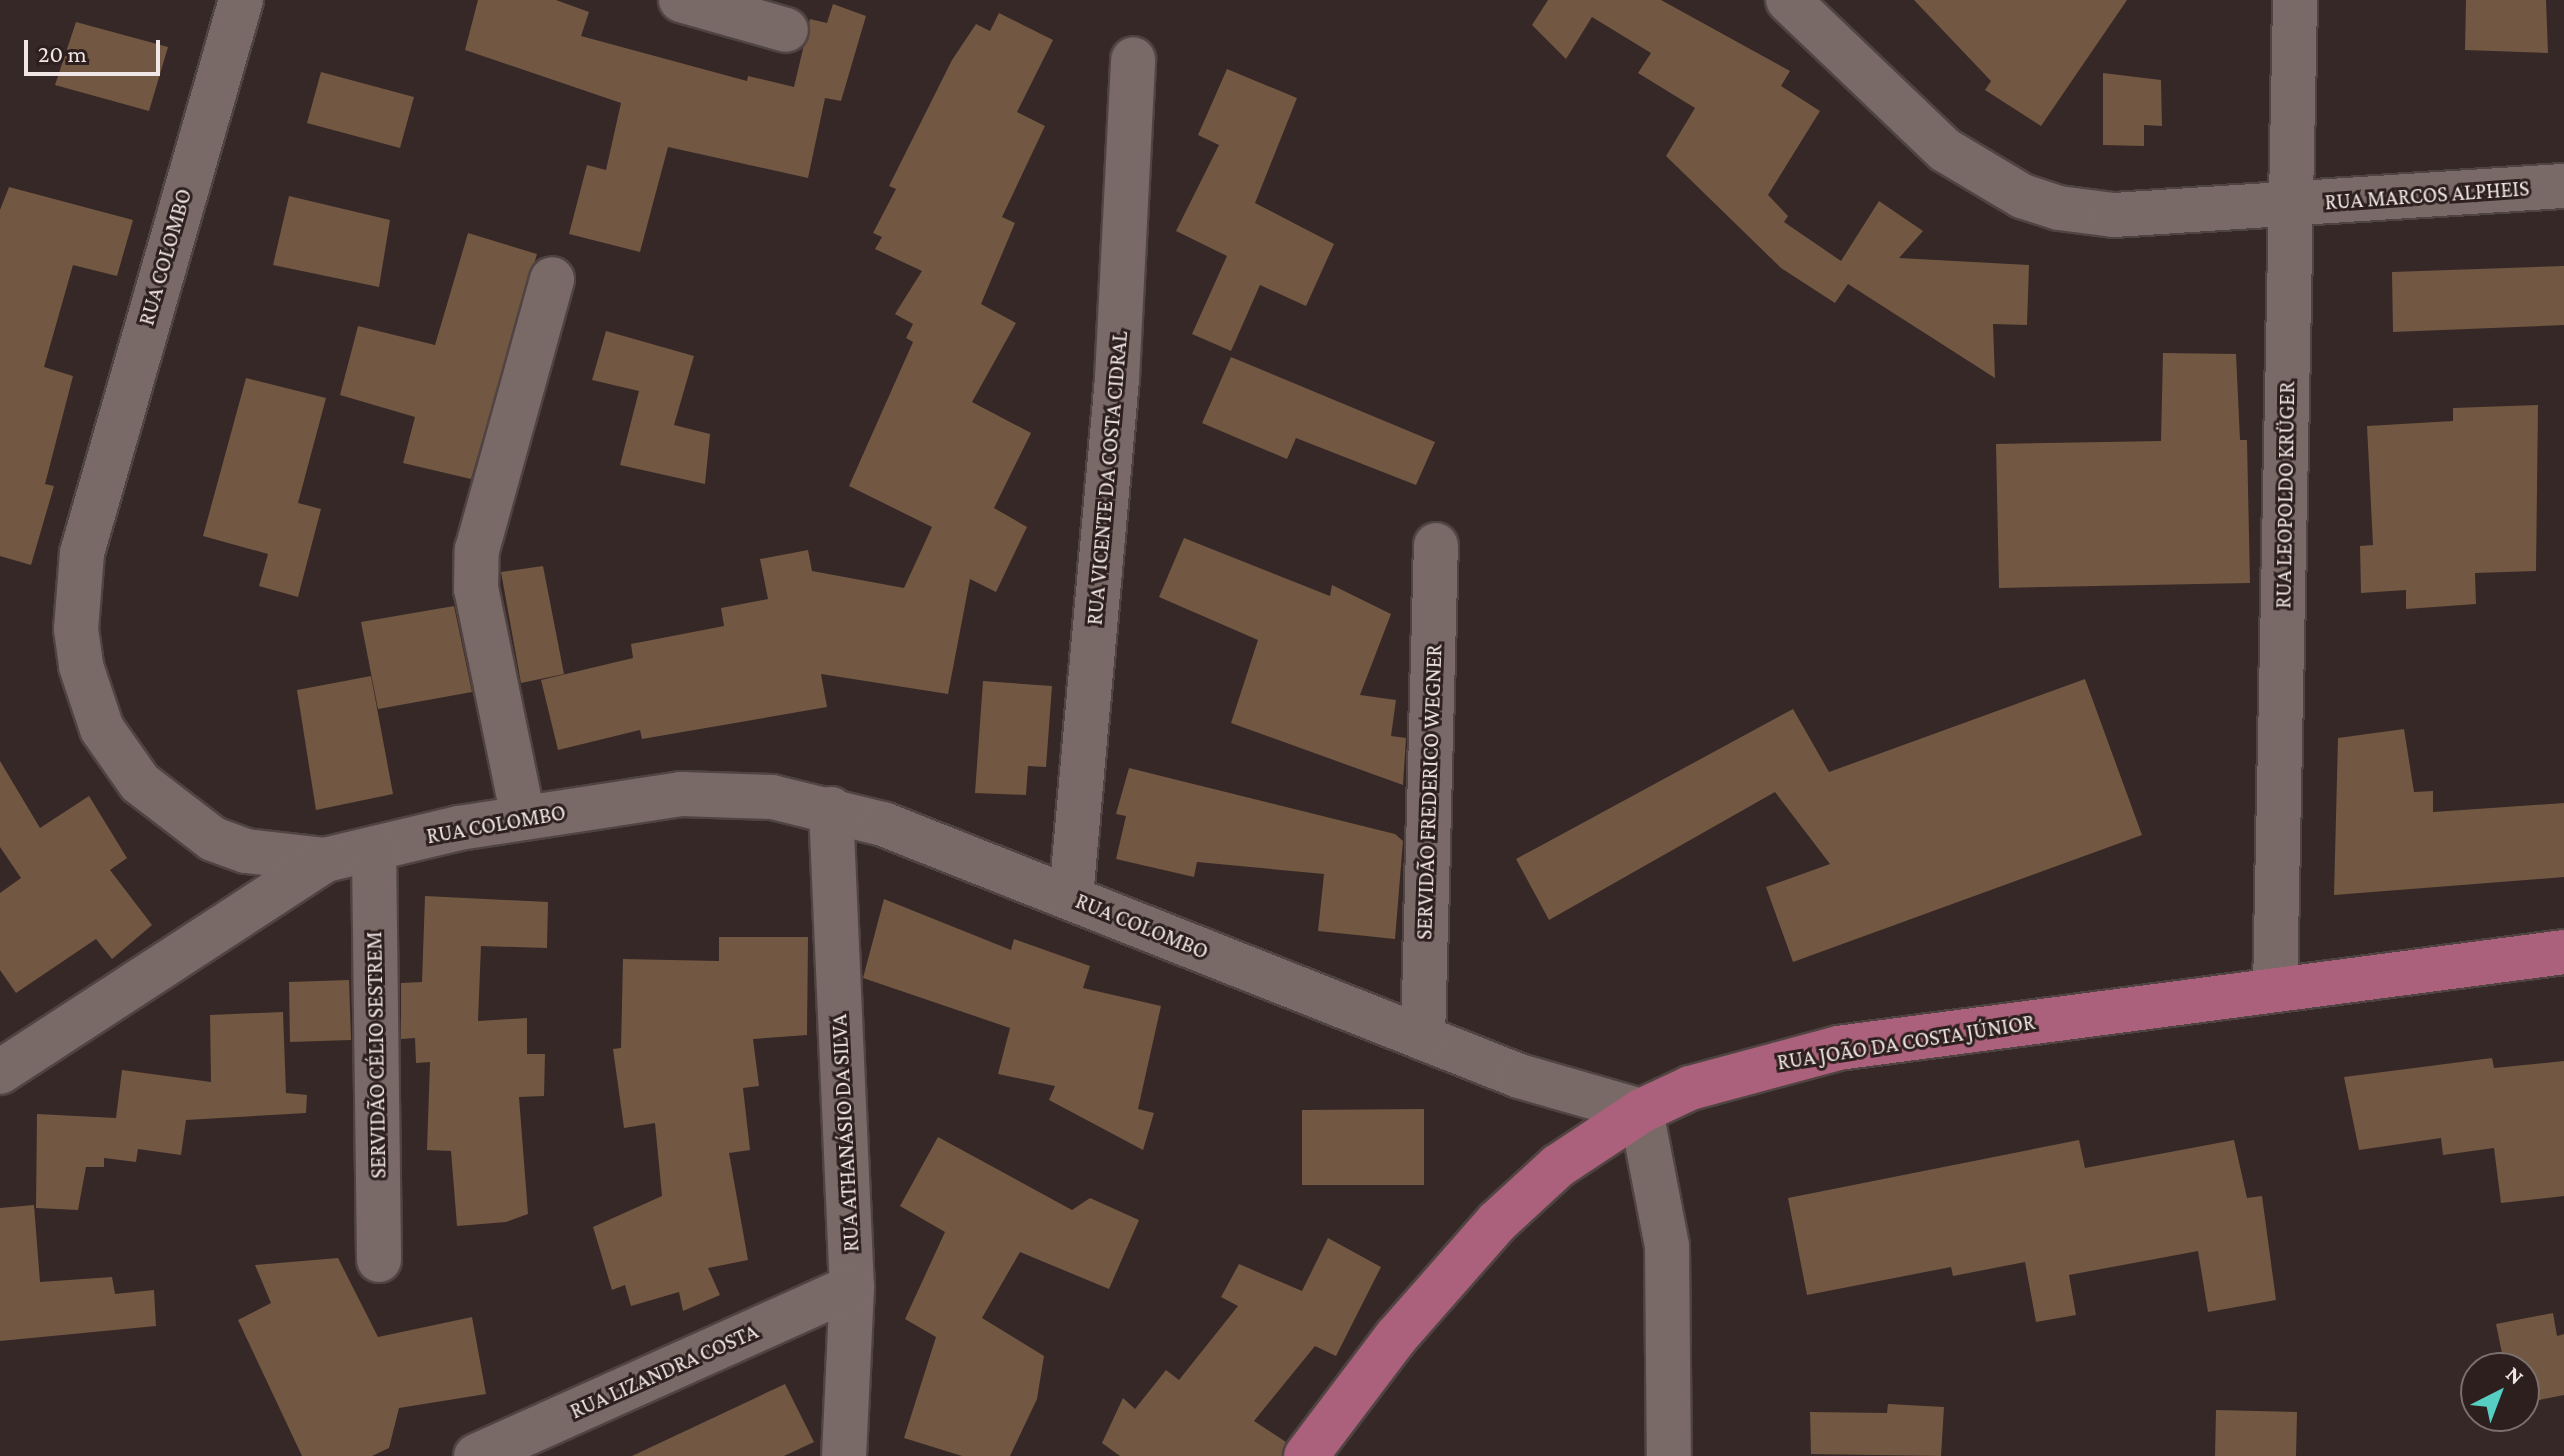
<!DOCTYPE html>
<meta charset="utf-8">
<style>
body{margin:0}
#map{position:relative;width:2564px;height:1456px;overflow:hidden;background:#362826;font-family:"Crimson Pro",serif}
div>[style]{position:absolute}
.building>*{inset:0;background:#725742}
.roads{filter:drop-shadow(2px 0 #504442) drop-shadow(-2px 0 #504442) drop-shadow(0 2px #504442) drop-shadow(0 -2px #504442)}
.minor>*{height:44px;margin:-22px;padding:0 22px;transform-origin:22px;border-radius:22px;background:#7a6a67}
.major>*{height:44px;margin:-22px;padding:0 22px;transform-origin:22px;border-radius:22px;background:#ab607b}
span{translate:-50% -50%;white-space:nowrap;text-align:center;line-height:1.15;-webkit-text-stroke:6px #2c1f1d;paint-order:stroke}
.street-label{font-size:22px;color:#f0e6e5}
.north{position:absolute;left:2460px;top:1352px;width:80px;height:80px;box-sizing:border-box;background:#2c1f1d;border:2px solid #7a6f6d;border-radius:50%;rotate:42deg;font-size:22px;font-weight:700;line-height:32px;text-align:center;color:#f0e6e5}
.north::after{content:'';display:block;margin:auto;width:28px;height:36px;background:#56cec3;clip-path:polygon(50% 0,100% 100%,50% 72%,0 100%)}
.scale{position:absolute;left:24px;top:40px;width:136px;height:36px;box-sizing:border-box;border:4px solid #f0e6e5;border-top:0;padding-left:10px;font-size:24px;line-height:28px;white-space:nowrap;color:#f0e6e5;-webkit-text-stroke:6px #2c1f1d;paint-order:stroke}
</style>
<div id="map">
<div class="building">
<div style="clip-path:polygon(478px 0,556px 0,589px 12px,581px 36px,747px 81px,748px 76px,794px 87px,810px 19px,827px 23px,833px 4px,866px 16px,841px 101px,825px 98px,808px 178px,668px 147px,640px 252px,569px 234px,587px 165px,606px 170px,621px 103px,465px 50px)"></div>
<div style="clip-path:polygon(1548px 0,1661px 0,1790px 71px,1781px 86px,1820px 111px,1768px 195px,1788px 216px,1784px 222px,1841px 261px,1879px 201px,1923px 231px,1899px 258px,2029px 265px,2027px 325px,1993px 324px,1995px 378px,1848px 284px,1835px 303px,1781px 268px,1666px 156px,1695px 108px,1638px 73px,1651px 53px,1592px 17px,1566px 59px,1532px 25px)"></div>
<div style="clip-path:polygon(1914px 0,2127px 0,2041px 126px,1985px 90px,1991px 81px)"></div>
<div style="clip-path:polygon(2466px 0,2546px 0,2548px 53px,2465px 50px)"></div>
<div style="clip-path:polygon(999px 13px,1053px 40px,1017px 112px,1045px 126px,1002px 217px,1015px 223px,981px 304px,1016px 323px,972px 402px,1031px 433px,994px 508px,1027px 527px,996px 592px,970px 579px,948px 694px,821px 674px,827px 707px,642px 739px,640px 730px,558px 750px,541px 680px,633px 658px,631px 644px,724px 626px,721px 608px,768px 599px,760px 559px,808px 550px,812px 571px,904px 588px,932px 527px,849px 486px,913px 342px,906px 338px,913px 324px,895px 314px,922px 271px,875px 249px,882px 237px,873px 233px,896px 189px,889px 186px,952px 60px,976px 24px,990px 31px)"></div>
<div style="clip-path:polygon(76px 22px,168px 47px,149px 111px,55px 85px)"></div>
<div style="clip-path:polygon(1227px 69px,1297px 98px,1255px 203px,1334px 244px,1306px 306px,1260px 285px,1231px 351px,1192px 334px,1227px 256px,1176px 231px,1219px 145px,1198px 135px)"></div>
<div style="clip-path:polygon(321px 72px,414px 97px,400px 148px,307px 123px)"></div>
<div style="clip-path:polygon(2103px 73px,2161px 80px,2162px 126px,2144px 125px,2144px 146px,2103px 145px)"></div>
<div style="clip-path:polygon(9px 187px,133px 220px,117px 276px,73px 265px,44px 367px,73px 376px,45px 484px,54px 486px,31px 565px,0 556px,0 210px)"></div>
<div style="clip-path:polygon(289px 196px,390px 220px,379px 287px,273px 265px)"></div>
<div style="clip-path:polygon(468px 233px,537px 254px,471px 479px,403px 463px,415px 417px,340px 395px,358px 326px,435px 345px)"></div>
<div style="clip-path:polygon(2564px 266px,2564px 325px,2393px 332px,2392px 272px)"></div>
<div style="clip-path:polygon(606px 331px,694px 356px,674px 425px,710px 434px,705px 484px,620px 465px,639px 391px,592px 380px)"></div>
<div style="clip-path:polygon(2163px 353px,2236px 354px,2240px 440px,2247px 440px,2250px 583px,1999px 588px,1996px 444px,2161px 441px)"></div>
<div style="clip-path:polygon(1231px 357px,1435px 442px,1416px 485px,1296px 438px,1287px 459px,1202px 423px)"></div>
<div style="clip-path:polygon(246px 378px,326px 398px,298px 503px,321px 509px,298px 597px,259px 586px,268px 554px,203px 536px)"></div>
<div style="clip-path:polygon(2538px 405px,2536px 571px,2475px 573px,2476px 604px,2406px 609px,2406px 590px,2361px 593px,2360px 546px,2373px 545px,2367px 426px,2453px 421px,2453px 408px)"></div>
<div style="clip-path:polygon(1184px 538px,1330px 596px,1332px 585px,1391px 614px,1360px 695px,1396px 700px,1391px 736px,1406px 738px,1403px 785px,1231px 723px,1258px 640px,1159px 597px)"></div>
<div style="clip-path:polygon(543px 566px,564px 674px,521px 683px,501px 572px)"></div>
<div style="clip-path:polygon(454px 606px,472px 692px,378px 709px,361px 622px)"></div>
<div style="clip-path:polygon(371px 676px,393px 794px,316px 810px,297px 690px)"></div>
<div style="clip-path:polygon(2085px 679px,2142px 835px,1793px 962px,1766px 887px,1830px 864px,1775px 792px,1549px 920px,1516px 859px,1793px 709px,1829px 772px)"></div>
<div style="clip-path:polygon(983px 681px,1052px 686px,1046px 767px,1028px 766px,1026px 795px,975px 793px)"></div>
<div style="clip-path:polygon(2404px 729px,2414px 792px,2433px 791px,2433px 812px,2564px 803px,2564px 877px,2334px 895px,2338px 738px)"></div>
<div style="clip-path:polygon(0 761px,40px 828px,89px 796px,127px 858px,110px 870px,152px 925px,112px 959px,96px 939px,16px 993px,0 970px,0 893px,21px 878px,0 847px)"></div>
<div style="clip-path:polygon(1129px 768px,1395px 834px,1403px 841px,1395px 939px,1318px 931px,1324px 874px,1197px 862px,1194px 877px,1116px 859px,1126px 816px,1116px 814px)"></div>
<div style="clip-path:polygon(425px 896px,548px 902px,547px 948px,481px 946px,478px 1021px,527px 1018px,527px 1054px,545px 1054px,544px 1096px,519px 1097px,528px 1214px,506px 1222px,457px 1226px,451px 1151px,427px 1150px,430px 1062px,416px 1063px,415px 1038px,401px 1039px,401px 983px,422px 982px)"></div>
<div style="clip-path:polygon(884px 899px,1011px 950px,1014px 939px,1090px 966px,1083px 988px,1161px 1006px,1138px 1109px,1154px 1113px,1143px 1150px,1049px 1100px,1055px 1086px,998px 1074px,1010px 1028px,863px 978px)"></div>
<div style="clip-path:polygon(719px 937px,808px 937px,807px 1035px,753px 1039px,759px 1086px,743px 1088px,750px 1150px,729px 1153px,748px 1260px,708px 1268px,720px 1295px,683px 1311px,679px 1292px,631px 1306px,625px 1285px,612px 1290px,593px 1227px,662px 1196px,655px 1123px,624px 1128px,613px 1049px,621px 1048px,623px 959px,719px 961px)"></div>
<div style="clip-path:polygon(349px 980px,351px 1040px,290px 1042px,289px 982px)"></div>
<div style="clip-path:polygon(283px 1012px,286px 1093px,307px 1095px,306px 1113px,186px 1120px,181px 1155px,138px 1149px,136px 1162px,104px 1158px,104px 1167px,86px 1167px,78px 1210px,36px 1208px,37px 1114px,116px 1118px,122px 1070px,211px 1082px,210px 1015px)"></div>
<div style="clip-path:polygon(2492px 1058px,2494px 1068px,2564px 1061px,2564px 1196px,2501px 1203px,2494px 1148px,2443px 1155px,2441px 1138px,2359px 1150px,2344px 1077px)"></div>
<div style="clip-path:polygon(1424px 1109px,1424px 1185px,1302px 1185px,1302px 1110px)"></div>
<div style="clip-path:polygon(938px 1137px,1072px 1210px,1090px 1198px,1139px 1220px,1109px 1289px,1020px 1252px,982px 1318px,1044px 1356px,1037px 1399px,1010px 1456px,962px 1456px,904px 1438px,936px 1337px,905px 1319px,945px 1232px,900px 1206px)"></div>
<div style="clip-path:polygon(2079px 1140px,2085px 1168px,2234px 1140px,2247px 1198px,2262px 1196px,2276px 1300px,2208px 1312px,2198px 1251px,2069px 1275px,2076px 1315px,2036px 1322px,2025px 1262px,1953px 1276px,1951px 1267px,1807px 1295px,1788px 1198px)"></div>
<div style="clip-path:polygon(34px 1205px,40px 1282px,112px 1277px,115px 1294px,154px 1290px,156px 1326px,0 1341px,0 1208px)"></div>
<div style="clip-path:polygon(1328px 1238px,1381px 1267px,1336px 1356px,1315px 1346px,1254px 1421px,1286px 1442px,1282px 1456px,1120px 1456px,1102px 1443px,1123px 1398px,1135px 1409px,1166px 1370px,1179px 1380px,1238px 1306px,1221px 1297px,1239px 1264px,1302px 1291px)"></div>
<div style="clip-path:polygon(338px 1258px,378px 1337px,472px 1317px,486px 1394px,399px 1408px,389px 1448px,372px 1456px,302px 1456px,238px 1320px,271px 1303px,255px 1265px)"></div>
<div style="clip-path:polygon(2553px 1313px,2557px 1336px,2564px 1334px,2564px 1395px,2524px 1403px,2524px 1368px,2505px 1368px,2496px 1324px)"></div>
<div style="clip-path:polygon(785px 1384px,814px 1442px,784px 1456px,632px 1456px)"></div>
<div style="clip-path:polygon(1888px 1404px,1944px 1407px,1941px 1456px,1811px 1454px,1810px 1412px,1887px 1413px)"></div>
<div style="clip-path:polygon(2216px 1410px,2297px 1412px,2296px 1456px,2215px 1456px)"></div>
</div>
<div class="roads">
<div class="minor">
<div style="left:241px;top:0;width:575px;rotate:106.04deg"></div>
<div style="left:82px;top:553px;width:76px;rotate:94.5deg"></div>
<div style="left:76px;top:629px;width:37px;rotate:82deg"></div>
<div style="left:81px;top:666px;width:66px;rotate:71.6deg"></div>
<div style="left:102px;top:729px;width:66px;rotate:54.9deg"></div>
<div style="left:140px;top:783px;width:92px;rotate:37.5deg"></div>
<div style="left:213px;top:839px;width:35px;rotate:20deg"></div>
<div style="left:246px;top:851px;width:80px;rotate:6.5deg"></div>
<div style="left:325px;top:860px;width:138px;rotate:-13.4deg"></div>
<div style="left:459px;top:828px;width:225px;rotate:-8.7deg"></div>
<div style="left:681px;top:794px;width:91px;rotate:1.9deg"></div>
<div style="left:772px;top:797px;width:114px;rotate:13.7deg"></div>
<div style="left:883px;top:824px;width:684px;rotate:21.61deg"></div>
<div style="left:1519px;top:1076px;width:127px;rotate:16deg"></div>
<div style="left:1641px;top:1111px;width:137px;rotate:79.1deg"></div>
<div style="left:1667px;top:1246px;width:210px;rotate:89.5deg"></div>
<div style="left:681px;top:0;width:109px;rotate:15.9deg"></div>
<div style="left:1788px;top:0;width:217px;rotate:43.7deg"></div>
<div style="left:1945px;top:150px;width:90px;rotate:30.9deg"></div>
<div style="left:2022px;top:196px;width:39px;rotate:18deg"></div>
<div style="left:2059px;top:208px;width:55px;rotate:7.3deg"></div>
<div style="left:2114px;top:215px;width:451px;rotate:-3.7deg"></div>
<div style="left:831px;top:809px;width:478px;rotate:87.5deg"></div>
<div style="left:852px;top:1287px;width:169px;rotate:92.7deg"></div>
<div style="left:523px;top:817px;width:233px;rotate:-101.6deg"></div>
<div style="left:476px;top:589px;width:39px;rotate:-89deg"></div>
<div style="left:477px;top:550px;width:281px;rotate:-74.5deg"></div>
<div style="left:374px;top:850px;width:410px;rotate:89.3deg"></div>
<div style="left:1071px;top:897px;width:520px;rotate:-84.93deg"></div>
<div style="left:1117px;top:379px;width:320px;rotate:-87.1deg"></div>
<div style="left:2275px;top:990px;width:990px;rotate:-88.84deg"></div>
<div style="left:1423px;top:1038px;width:493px;rotate:-88.5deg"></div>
<div style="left:0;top:1072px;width:388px;rotate:-33.1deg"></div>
<div style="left:476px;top:1456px;width:412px;rotate:-24.2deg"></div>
</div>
<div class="major">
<div style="left:1306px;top:1456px;width:149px;rotate:-52.9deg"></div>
<div style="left:1396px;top:1337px;width:153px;rotate:-48.7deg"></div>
<div style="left:1497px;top:1222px;width:83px;rotate:-42.6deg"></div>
<div style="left:1558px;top:1166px;width:100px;rotate:-33.5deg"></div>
<div style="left:1641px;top:1111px;width:54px;rotate:-25.1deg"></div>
<div style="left:1690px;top:1088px;width:153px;rotate:-15.1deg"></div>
<div style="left:1838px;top:1048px;width:732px;rotate:-7.53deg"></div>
</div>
</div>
<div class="street-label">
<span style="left:2427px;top:195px;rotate:-4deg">RUA MARCOS ALPHEIS</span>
<span style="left:165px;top:257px;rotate:-74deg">RUA COLOMBO</span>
<span style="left:1107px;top:478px;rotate:-85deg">RUA VICENTE DA COSTA CIDRAL</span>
<span style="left:2285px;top:495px;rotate:-89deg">RUA LEOPOLDO KRÜGER</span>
<span style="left:1429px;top:792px;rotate:-88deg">SERVIDÃO FREDERICO WEGNER</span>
<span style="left:496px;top:824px;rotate:-10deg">RUA COLOMBO</span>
<span style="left:1142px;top:926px;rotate:22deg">RUA COLOMBO</span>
<span style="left:1906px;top:1042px;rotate:-9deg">RUA JOÃO DA COSTA JÚNIOR</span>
<span style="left:376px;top:1055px;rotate:-91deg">SERVIDÃO CÉLIO SESTREM</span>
<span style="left:845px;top:1133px;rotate:-93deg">RUA ATHANÁSIO DA SILVA</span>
<span style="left:664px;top:1371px;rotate:-24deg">RUA LIZANDRA COSTA</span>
</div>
<div class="north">N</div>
<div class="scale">20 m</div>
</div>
